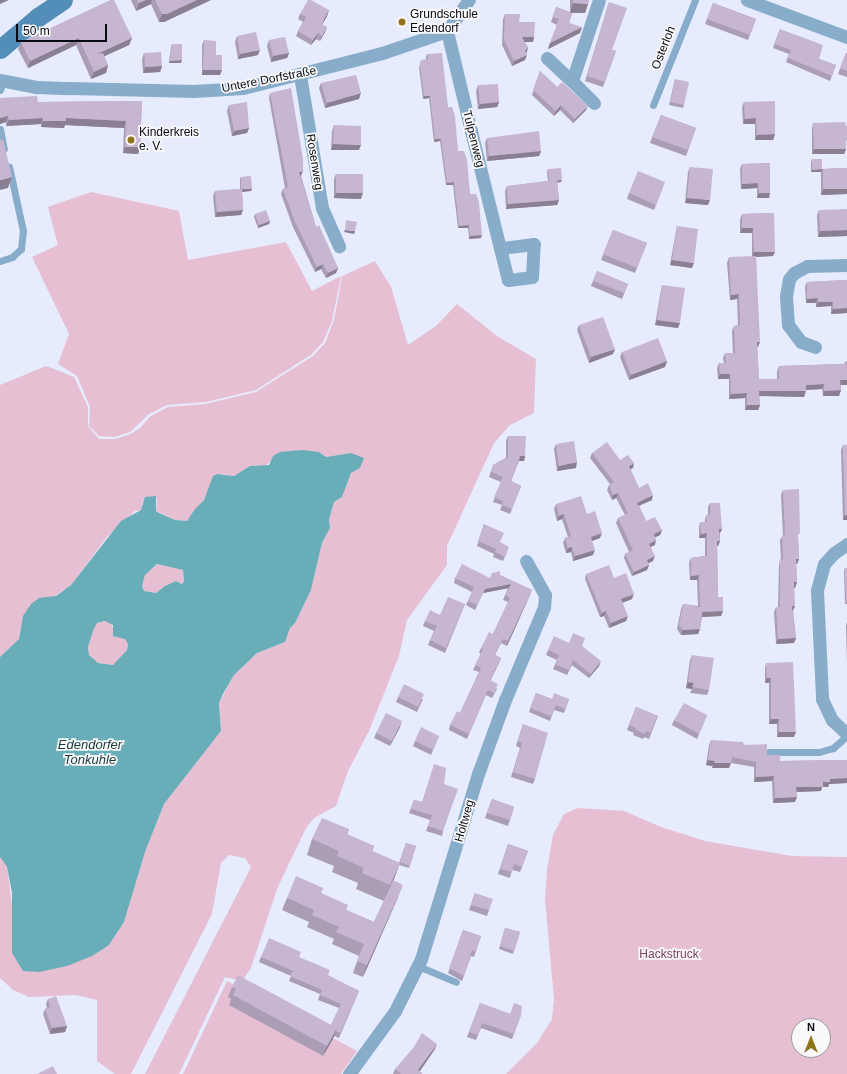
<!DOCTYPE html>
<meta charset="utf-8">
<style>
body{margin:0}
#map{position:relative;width:847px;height:1074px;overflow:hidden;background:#e7ebfe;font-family:Arial,sans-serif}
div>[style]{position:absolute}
.green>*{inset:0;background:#e6bfd3}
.water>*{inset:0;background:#68adb7}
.lane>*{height:7px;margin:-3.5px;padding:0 3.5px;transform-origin:3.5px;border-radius:3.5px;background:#88adcb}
.street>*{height:13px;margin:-6.5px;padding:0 6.5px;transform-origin:6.5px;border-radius:6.5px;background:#88adcb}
.secondary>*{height:19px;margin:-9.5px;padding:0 9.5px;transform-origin:9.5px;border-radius:9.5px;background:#538eb8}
.wall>*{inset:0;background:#ab9db5}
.shaded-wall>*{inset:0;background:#8b7f93}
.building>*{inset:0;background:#c7b6d2}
.dots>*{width:11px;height:11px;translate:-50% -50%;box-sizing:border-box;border:2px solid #f9f9f9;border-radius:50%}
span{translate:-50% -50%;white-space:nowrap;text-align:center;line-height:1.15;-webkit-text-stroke:3.5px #f9f9f9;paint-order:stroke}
.poi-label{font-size:12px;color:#090b14}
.left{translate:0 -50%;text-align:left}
.street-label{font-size:12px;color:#090b14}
.park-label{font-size:12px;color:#7c3c61}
.water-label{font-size:13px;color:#17393e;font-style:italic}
.north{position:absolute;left:791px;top:1018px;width:40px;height:40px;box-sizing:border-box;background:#f9f9f9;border:1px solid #999a9d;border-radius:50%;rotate:0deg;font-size:11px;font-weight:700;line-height:16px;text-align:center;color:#090b14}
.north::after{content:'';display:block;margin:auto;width:14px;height:18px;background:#8f7318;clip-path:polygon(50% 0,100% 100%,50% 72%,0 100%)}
.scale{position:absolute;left:16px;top:24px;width:91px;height:18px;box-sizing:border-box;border:2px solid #090b14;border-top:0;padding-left:5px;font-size:12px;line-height:14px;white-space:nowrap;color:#090b14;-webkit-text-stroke:3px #f9f9f9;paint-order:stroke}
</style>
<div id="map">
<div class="green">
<div style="clip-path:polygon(91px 192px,179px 211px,188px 260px,286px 242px,312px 291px,341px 276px,332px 321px,323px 342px,312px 354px,256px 390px,206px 402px,167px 405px,149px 414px,130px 432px,114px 437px,99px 436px,89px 426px,90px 407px,77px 376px,58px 364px,69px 334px,32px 257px,58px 245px,48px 207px)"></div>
<div style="clip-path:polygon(375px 261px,391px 287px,408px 345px,436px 326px,457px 304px,497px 336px,536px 359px,534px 413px,510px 425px,494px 443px,447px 546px,447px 565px,407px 620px,399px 656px,369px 731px,348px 771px,336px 806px,314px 818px,306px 828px,277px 889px,251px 968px,242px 981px,225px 977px,179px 1074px,145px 1074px,251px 867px,245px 858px,229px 855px,221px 863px,212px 914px,131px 1074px,115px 1074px,97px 1061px,97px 1000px,75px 995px,29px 997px,13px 990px,0 978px,0 857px,7px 867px,13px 912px,101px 950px,109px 945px,124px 922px,145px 852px,164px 804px,221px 731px,219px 703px,234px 675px,257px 653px,285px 642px,290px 628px,295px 623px,311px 590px,322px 543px,330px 528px,329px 520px,334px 502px,342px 497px,351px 473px,360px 468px,351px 453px,326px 457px,319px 452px,280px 452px,264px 467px,255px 465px,234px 476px,222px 474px,211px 481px,209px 493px,187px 521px,175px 520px,156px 511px,157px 499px,143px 501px,141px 510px,135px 511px,107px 537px,71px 585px,52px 598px,39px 598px,21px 627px,19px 639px,0 657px,0 385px,46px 366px,57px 370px,74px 377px,88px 407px,88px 426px,99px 439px,115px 439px,131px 434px,141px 427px,151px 416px,168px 407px,205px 404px,256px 392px,313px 356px,325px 343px,334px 320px,342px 276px)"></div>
<div style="clip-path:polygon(158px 564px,183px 570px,184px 581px,182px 584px,176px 581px,165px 586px,156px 593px,144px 591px,142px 586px,145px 575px)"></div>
<div style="clip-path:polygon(105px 621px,111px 622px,114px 632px,125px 639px,128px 644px,127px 650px,114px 665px,98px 663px,89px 655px,88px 647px,93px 631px,97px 623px)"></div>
<div style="clip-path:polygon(evenodd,578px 808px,624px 811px,661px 827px,705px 841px,792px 856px,847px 857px,847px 1074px,506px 1074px,537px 1043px,552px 1019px,554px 999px,545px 900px,547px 869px,553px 835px,564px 814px,578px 808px,799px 1026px,823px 1026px,823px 1050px,799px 1050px,799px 1026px)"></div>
<div style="clip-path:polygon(227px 981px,357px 1051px,341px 1074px,183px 1074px)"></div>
</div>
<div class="water">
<div style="clip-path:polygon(evenodd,302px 450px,319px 452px,326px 457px,351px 453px,364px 458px,360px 468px,351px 473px,342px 497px,334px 502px,329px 520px,330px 528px,322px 543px,311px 590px,295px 623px,290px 628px,285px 642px,257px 653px,234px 675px,223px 694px,219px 703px,221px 731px,164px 804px,145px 852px,124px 922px,109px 945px,92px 956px,67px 966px,39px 972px,23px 971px,12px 953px,12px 893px,7px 867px,0 857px,0 657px,19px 639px,23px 616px,31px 604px,39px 598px,56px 596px,71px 585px,121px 521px,141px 510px,145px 497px,156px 496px,156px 511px,159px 513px,175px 520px,187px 521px,195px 509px,204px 500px,213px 476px,217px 474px,234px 476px,250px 466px,269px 465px,273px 456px,280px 452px,302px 450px,157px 564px,183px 570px,184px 581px,182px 584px,176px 581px,165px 586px,156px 593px,144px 591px,142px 586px,145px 575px,157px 564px,302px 450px,105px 621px,113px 625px,113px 636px,125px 639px,128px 644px,127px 650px,113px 665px,98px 663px,89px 655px,88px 647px,93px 631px,97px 623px,105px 621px)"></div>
</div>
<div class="lane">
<div style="left:0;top:90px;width:9px;rotate:-72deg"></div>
<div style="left:653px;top:105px;width:113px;rotate:-68.2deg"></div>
<div style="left:0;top:129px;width:20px;rotate:79deg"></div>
<div style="left:0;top:261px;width:13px;rotate:-18deg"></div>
<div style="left:12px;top:257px;width:12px;rotate:-42deg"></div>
<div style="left:21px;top:249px;width:18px;rotate:-84deg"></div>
<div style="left:23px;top:231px;width:66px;rotate:-102.2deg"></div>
<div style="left:769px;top:752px;width:50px"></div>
<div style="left:819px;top:752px;width:15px;rotate:-16deg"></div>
<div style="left:833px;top:748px;width:18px;rotate:-41deg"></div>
<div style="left:418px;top:966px;width:41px;rotate:22.8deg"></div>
</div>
<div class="street">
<div style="left:747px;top:0;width:107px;rotate:20.3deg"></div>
<div style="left:447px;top:31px;width:103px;rotate:76.5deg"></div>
<div style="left:471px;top:131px;width:121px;rotate:76.1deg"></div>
<div style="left:500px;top:248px;width:33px;rotate:76deg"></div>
<div style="left:508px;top:280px;width:24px;rotate:-7deg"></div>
<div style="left:532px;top:277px;width:33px;rotate:-87deg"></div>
<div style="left:534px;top:244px;width:34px;rotate:173deg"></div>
<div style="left:547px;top:58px;width:34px;rotate:43deg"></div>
<div style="left:300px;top:75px;width:135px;rotate:80.6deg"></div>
<div style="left:322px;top:208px;width:42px;rotate:65.9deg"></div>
<div style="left:0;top:80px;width:38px;rotate:11deg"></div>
<div style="left:37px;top:87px;width:33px;rotate:2deg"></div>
<div style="left:70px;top:88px;width:124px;rotate:1.4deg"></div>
<div style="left:194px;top:91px;width:49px;rotate:-3.5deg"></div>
<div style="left:243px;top:88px;width:143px;rotate:-14.1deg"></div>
<div style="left:382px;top:53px;width:69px;rotate:-18.7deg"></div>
<div style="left:447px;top:31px;width:38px;rotate:-55deg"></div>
<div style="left:594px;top:103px;width:31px;rotate:-135deg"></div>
<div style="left:572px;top:81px;width:85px;rotate:-71.6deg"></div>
<div style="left:815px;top:347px;width:15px;rotate:-160deg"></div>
<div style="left:801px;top:342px;width:21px;rotate:-127deg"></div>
<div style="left:788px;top:325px;width:29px;rotate:-94deg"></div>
<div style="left:786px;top:296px;width:17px;rotate:-80deg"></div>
<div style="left:789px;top:279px;width:8px;rotate:-50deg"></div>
<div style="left:794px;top:273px;width:15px;rotate:-28deg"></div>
<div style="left:807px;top:266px;width:40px;rotate:-1.4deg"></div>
<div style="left:847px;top:544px;width:16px;rotate:145deg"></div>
<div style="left:834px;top:553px;width:15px;rotate:132deg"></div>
<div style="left:824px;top:564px;width:28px;rotate:105deg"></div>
<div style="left:817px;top:591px;width:108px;rotate:87.3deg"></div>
<div style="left:822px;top:699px;width:23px;rotate:65deg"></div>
<div style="left:832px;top:720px;width:21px;rotate:43deg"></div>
<div style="left:349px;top:1074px;width:78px;rotate:-53.9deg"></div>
<div style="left:395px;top:1011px;width:58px;rotate:-63.4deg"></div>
<div style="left:421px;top:959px;width:194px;rotate:-72.9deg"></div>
<div style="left:478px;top:774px;width:79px;rotate:-70deg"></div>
<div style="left:505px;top:700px;width:101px;rotate:-67.2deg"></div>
<div style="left:544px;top:607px;width:12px;rotate:-85deg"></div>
<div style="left:545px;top:595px;width:39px;rotate:-119deg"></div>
</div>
<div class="secondary">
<div style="left:0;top:49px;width:50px;rotate:-40.1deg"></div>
<div style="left:38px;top:17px;width:30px;rotate:-34deg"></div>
</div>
<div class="wall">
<div style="clip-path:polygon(111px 0,132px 38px,129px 45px,104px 56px,108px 65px,106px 73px,91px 79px,76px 45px,28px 68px,18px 49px,21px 42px)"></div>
<div style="clip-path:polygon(131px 0,211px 0,164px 22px,159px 22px,151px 4px,136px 11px)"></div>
<div style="clip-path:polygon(570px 0,589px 0,585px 13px,572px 13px,569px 23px,580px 33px,548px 49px,557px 25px,551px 22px,556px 7px,570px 12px)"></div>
<div style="clip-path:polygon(609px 2px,612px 50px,616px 51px,603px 87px,585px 81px)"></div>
<div style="clip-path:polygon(713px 3px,756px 19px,748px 40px,705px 24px)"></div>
<div style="clip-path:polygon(329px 10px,327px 16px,322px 25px,327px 27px,325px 32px,320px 41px,316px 39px,311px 45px,296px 36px,298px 31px,303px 22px,298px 19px,300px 14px)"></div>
<div style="clip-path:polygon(505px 14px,519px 22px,534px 37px,533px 42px,525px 42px,528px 48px,525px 60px,512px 66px,502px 45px,503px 19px)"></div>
<div style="clip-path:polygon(780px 29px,819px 59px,836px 65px,830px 81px,786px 62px,789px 54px,773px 48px)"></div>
<div style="clip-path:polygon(237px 36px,258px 55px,238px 59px,235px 42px)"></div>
<div style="clip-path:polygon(204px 40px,216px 55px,220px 75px,202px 75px,202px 45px)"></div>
<div style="clip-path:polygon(269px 40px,289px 53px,287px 58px,271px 62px,267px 46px)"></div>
<div style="clip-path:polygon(172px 44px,181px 63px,169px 63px,171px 47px)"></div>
<div style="clip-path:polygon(144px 53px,162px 66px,160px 72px,143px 73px,142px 59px)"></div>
<div style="clip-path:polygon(846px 53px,847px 53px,847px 77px,838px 74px)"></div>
<div style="clip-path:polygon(427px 54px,448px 107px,458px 151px,470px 194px,481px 238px,469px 239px,468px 228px,458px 228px,453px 185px,446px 185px,440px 141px,434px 142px,429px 98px,423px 99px,419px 68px,421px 60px,426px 60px,426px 56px)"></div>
<div style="clip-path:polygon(540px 71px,557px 87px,586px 110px,573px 123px,560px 110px,554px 116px,532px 95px)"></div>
<div style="clip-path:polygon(675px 79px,684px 105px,683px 108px,669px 105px)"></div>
<div style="clip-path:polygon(321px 83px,359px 99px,325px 108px,319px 88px)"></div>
<div style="clip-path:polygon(478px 85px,499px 102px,497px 107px,478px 109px,476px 91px)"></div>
<div style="clip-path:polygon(270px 93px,301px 176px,316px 227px,338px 268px,336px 273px,326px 278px,321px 269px,315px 272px,293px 227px,281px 194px,283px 189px,285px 188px,269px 98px)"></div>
<div style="clip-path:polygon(0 98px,38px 102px,142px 101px,140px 147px,138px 154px,123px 153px,124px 128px,65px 125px,64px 128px,41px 127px,41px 124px,6px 126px,6px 122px,0 124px)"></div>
<div style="clip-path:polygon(744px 102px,775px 134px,773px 140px,755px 140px,755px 124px,743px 124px,742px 107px)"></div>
<div style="clip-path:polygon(229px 105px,249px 128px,247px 133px,232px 136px,227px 111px)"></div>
<div style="clip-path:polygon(661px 115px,696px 128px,686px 156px,650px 143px)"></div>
<div style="clip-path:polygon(813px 123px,847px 145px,846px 145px,846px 149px,844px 154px,812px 154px,812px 128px)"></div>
<div style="clip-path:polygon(334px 125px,359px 150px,331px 150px,332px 131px)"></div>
<div style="clip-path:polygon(487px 138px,541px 151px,539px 156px,487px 161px,485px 143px)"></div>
<div style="clip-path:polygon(812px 159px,822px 169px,847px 168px,847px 194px,821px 195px,821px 172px,811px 172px,811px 162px)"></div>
<div style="clip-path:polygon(770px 163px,769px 198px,757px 198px,757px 188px,741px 189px,740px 169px,742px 164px)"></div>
<div style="clip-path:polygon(690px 167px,708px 205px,685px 203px,688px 172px)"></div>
<div style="clip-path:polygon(548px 169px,561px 182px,557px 183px,559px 200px,557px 205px,506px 209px,505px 191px,507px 186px,548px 181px,547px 172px)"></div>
<div style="clip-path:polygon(336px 174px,361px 199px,334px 198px,334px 179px)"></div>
<div style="clip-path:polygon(241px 177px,252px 189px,251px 191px,242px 192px,243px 210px,241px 215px,215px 217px,213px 196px,215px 191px,240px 189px,240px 179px)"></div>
<div style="clip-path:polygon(663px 187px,654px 210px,627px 199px,629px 193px)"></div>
<div style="clip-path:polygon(819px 210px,847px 236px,818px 237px,817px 215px)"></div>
<div style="clip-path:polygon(774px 213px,773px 256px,756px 257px,758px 347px,757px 347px,759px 379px,777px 379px,777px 371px,779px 366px,844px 364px,846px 361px,847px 361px,841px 385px,841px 390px,839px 396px,823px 396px,822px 389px,806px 390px,804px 397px,759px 396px,760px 405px,758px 410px,745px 410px,745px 398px,729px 399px,729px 379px,718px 379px,717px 368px,719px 363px,724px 363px,723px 358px,725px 353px,733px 353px,732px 331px,734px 326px,738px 325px,737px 299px,730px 300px,727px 263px,729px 257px,752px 257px,752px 233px,740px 233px,740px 219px,742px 214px)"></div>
<div style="clip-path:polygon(255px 214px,270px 221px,269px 224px,258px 228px,254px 217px)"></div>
<div style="clip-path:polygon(677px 226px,692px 268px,670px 265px,676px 231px)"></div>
<div style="clip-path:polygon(613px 230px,647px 243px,635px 273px,601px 260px)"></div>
<div style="clip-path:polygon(597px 271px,628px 284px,622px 299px,591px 286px)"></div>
<div style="clip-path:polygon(847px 280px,847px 313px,831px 314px,831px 306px,816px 307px,816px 303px,806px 303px,805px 286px,807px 282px)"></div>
<div style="clip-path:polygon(662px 285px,678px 328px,655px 325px,661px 290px)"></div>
<div style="clip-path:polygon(579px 325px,613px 354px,589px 363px,577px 330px)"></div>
<div style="clip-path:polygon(622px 352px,667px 361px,665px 367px,629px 380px,620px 357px)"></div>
<div style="clip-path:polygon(508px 436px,525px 456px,524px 461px,519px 461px,511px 481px,521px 486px,510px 514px,500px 510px,502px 505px,493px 502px,501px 482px,489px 477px,493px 465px,506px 458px,506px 441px)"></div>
<div style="clip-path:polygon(556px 444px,576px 468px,557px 471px,554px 449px)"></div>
<div style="clip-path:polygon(843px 445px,847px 520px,843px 520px,841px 450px)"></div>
<div style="clip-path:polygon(592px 453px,620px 460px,633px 468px,630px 469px,639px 488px,652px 500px,639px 506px,646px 521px,662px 530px,660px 535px,655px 537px,655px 545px,651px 547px,653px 561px,648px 563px,649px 565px,647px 570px,632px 576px,624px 558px,625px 554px,629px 552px,616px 523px,618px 518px,625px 515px,616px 498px,612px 500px,607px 490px,609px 485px,610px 484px,590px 458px)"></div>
<div style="clip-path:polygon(783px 490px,798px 540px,799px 559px,797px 564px,796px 564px,797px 582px,795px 588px,794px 588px,793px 611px,796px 638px,794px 643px,776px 644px,774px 612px,776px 607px,778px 607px,779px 565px,780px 559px,781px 559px,780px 540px,783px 535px,781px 495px)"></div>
<div style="clip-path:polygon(710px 503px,722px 529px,720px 533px,720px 541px,718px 546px,717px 546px,718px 597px,721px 616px,702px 617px,700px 629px,698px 634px,681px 635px,677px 629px,681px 609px,683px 604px,698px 606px,697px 580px,690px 580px,689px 563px,691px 558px,705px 556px,705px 538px,699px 538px,699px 527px,700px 522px,705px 522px,705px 520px,706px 515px,708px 515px,708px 507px)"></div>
<div style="clip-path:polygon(556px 504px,587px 514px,600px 538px,592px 541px,593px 555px,573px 561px,571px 552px,566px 553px,563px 543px,565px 538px,568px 537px,562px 519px,557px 521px,554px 509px)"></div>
<div style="clip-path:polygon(484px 524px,507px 552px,503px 561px,493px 557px,494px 554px,477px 546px)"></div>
<div style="clip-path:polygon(845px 568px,847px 604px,845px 604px,844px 571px)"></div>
<div style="clip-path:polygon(586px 574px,614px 578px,632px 599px,622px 603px,626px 621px,609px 628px,604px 616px,600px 617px,585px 579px)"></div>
<div style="clip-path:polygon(500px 575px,532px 590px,507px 646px,501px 643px,495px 655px,501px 658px,490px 681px,497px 689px,492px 698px,486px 695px,467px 739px,449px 730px,450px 725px,460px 713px,479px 672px,473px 670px,481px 654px,479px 653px,481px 648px,493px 634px,508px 602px,503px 600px,508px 588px,483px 593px,475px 610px,466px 605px,472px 592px,454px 583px,455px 578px,490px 578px)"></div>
<div style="clip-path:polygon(465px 604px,445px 653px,428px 645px,434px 631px,423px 626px,425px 621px)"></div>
<div style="clip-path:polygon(847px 622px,847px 664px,846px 626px)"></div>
<div style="clip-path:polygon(569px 643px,582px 646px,599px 666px,589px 678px,572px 665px,567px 675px,553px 669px,557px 660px,546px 655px,548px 650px)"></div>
<div style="clip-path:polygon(692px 655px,709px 690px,707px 695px,690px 693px,692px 689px,686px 688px,690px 660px)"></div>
<div style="clip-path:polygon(766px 663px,794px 737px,777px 737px,777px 724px,769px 724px,769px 683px,765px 683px,765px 668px)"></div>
<div style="clip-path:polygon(536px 693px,552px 699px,569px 699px,564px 713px,554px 710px,550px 721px,529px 712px)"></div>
<div style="clip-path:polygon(398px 697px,423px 699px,417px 712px,396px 702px)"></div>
<div style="clip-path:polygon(636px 707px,658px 716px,649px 739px,644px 737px,643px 739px,633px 735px,634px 733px,627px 730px)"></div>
<div style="clip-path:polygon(707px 715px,697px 739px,672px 725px,674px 720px)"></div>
<div style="clip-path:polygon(523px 724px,535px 779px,533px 784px,511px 777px,520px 748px,516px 746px)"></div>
<div style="clip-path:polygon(400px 727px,390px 746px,374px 738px,376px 733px)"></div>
<div style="clip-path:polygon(439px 736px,431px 755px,413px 746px,415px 741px)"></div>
<div style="clip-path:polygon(711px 740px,744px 745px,780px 761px,847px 760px,847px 790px,847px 783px,829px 784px,828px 787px,822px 787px,821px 791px,797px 792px,795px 802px,773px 803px,772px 781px,754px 782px,754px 767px,731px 763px,729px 768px,712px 768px,713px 766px,706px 765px,709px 745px)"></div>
<div style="clip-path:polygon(444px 784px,443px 831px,442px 836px,426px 831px,430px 820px,409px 813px,414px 800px,422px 802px)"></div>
<div style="clip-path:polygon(492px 799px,514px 807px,508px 826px,485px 818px)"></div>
<div style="clip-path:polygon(349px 829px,347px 835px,374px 846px,372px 851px,399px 863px,406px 843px,416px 846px,409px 868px,399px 865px,393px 881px,398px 897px,363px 977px,353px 973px,359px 956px,332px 944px,334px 939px,307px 927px,309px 922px,282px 910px,287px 898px,323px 888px,321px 893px,346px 910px,374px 922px,384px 901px,356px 889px,358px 883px,332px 872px,334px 866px,307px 855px,312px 839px)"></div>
<div style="clip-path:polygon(508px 844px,528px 851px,520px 872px,512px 870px,510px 878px,498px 874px)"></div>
<div style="clip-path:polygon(475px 893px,489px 910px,487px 916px,469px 910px)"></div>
<div style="clip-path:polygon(505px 928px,520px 932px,513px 954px,499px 949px)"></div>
<div style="clip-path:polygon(463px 930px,481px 936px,474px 957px,471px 956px,462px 981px,448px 973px)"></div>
<div style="clip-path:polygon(261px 957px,299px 957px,328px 976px,359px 991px,339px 1038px,334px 1036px,323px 1056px,229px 1005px,231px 999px,228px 997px,232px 987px,331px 1025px,339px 1008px,318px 1000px,320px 994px,289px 981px,291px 976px,259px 962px)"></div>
<div style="clip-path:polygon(48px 999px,67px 1026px,65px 1032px,50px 1034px,43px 1014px,45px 1009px,47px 1008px,46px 1004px)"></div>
<div style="clip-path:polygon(480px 1003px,510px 1014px,521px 1015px,512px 1039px,481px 1028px,476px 1040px,467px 1037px)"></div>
<div style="clip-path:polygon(435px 1049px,419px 1071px,422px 1074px,393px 1074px,395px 1069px)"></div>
</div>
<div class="shaded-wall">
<div style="clip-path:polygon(0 0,9px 0,0 4px)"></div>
<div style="clip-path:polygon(146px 0,152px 0,151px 4px,136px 11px,139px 3px)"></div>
<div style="clip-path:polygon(197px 0,211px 0,164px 22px,159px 22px,162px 14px)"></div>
<div style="clip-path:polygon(573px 3px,588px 4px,585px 13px,570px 13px)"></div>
<div style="clip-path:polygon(329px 10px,327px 16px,322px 25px,324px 19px)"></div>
<div style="clip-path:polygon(327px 27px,325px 32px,320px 41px,322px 36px)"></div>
<div style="clip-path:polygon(582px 27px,580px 33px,548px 49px,550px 43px)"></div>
<div style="clip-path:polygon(318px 33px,316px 39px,311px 45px,313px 40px)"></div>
<div style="clip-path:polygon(522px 37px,534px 37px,533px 42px,520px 42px)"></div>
<div style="clip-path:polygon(79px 38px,76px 45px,28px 68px,30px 61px)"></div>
<div style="clip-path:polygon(132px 38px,129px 45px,94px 61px,97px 54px)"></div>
<div style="clip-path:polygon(528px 48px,526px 53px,525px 50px)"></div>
<div style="clip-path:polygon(260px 50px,258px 55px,238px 59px,240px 54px)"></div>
<div style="clip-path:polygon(289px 53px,287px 58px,271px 62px,273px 56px)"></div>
<div style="clip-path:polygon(527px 55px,525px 60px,512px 66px,514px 61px)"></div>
<div style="clip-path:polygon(182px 60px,181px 63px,169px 63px,170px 61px)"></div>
<div style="clip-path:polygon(108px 65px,106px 73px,91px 79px,94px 72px)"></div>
<div style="clip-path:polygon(162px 66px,160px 72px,143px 73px,145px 67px)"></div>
<div style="clip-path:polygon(203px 70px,222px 70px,220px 75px,202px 75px)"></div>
<div style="clip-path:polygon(361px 93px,359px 99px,325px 108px,327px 103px)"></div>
<div style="clip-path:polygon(424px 96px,430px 96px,429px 98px,423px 99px)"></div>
<div style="clip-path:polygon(499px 102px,497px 107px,478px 109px,480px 104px)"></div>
<div style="clip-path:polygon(561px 105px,560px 110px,554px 116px,556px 111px)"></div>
<div style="clip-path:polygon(588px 106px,586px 110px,573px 123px,575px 119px)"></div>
<div style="clip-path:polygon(8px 116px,6px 122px,0 124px,0 118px)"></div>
<div style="clip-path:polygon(43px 118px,41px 124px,6px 126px,9px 120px)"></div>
<div style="clip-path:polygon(66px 118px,126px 121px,124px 128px,65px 125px,64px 128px,41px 127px,43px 121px)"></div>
<div style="clip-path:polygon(756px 118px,755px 124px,743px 124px,745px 119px)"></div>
<div style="clip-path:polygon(249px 128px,247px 133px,232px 136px,234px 131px)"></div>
<div style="clip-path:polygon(775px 134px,773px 140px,755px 140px,757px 135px)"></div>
<div style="clip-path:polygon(435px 139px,441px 139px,440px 141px,434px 142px)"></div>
<div style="clip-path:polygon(333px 144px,361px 145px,359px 150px,331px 150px)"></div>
<div style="clip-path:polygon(125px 147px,140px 147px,138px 154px,123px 153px)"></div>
<div style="clip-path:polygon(814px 149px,846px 149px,844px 154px,812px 154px)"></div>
<div style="clip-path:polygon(541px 151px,539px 156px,487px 161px,489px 156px)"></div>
<div style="clip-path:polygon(822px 169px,821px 172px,811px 172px,812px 170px)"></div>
<div style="clip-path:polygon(303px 171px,301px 176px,298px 177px,299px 172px)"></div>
<div style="clip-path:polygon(12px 177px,8px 188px,0 190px,0 180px)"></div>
<div style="clip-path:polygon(562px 180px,561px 182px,548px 183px,549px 181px)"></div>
<div style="clip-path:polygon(454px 182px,453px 185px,446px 185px,447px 183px)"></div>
<div style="clip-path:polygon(758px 183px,757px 188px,741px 189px,742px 184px)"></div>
<div style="clip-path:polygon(241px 189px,252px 189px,251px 191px,240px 192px)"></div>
<div style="clip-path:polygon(823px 189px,847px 189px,847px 194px,821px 195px)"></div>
<div style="clip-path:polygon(336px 193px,363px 193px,361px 199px,334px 198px)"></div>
<div style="clip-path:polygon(759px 193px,770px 193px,769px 198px,757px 198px)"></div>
<div style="clip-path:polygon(687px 198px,710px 200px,708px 205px,685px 203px)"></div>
<div style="clip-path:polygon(559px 200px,557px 205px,506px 209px,508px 204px)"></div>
<div style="clip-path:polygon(243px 210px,241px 215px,215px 217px,217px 212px)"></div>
<div style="clip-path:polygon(270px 221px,269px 224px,258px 228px,259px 225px)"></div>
<div style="clip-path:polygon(469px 225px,468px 228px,458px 228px,459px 226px)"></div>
<div style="clip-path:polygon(742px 228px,753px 228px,752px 233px,740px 233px)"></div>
<div style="clip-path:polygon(345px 230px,355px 231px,354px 234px,344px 232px)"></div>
<div style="clip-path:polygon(847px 230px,847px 236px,818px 237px,820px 231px)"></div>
<div style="clip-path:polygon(482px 235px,481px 238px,469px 239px,470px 236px)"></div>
<div style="clip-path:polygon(754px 252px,775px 252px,773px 256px,752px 257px)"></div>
<div style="clip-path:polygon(672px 260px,694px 263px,692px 268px,670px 265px)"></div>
<div style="clip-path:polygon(323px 264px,321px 269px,315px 272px,317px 267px)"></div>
<div style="clip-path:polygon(338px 268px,336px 273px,326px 278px,328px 273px)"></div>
<div style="clip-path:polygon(739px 294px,737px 299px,730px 300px,731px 295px)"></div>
<div style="clip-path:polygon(818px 298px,816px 303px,806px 303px,807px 299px)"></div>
<div style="clip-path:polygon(818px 302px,833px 302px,831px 306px,816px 307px)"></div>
<div style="clip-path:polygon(847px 308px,847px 313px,831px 314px,833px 309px)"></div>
<div style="clip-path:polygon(657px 320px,680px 323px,678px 328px,655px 325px)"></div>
<div style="clip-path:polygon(757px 342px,760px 342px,758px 347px,755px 347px)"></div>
<div style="clip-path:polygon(615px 349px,613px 354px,589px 363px,591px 357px)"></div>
<div style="clip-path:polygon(667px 361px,665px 367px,629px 380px,631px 375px)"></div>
<div style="clip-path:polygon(720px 374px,730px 374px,729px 379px,718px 379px)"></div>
<div style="clip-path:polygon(840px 380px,847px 380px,847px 385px,839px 385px)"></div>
<div style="clip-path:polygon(824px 384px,822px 389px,804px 390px,806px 385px)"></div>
<div style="clip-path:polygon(841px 390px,839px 396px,823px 396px,824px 391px)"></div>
<div style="clip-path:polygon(759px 391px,806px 391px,804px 397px,757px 396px)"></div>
<div style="clip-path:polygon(747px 393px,745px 398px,729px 399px,731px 394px)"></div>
<div style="clip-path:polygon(747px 405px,760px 405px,758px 410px,745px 410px)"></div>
<div style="clip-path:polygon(520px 456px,525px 456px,524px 461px,519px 461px)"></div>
<div style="clip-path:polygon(577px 462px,576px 468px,557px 471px,559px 466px)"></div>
<div style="clip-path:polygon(634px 463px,633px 468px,627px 471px,629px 466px)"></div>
<div style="clip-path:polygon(618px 493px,616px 498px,612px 500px,613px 495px)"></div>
<div style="clip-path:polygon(653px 495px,652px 500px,635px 507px,637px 503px)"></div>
<div style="clip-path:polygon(564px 514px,562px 519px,557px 521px,559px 516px)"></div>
<div style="clip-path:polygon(845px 515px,847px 515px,847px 520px,843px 520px)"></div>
<div style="clip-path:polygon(719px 529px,722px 529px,720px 533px,718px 533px)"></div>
<div style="clip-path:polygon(662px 530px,660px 535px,652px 539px,654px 534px)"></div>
<div style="clip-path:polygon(602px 533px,600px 538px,589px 542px,591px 537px)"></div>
<div style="clip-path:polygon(707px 533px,705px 538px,699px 538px,701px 534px)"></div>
<div style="clip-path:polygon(656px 540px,655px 545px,647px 548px,649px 544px)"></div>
<div style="clip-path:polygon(717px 541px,720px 541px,718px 546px,715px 546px)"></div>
<div style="clip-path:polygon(572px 547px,571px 552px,566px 553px,568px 548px)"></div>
<div style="clip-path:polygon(595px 550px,593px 555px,573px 561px,575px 556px)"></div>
<div style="clip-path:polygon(655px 556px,653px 561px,645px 565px,647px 560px)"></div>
<div style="clip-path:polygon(796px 559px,799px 559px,797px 564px,794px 564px)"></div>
<div style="clip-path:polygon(649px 565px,647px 570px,632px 576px,634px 572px)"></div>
<div style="clip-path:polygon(699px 575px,697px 580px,690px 580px,691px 576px)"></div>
<div style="clip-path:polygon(794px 582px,797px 582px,795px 588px,792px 588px)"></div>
<div style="clip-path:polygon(511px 584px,509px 588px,483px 593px,475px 610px,485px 589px)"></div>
<div style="clip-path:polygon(532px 590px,530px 595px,507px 646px,508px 641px)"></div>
<div style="clip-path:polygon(634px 594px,632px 599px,619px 604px,621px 599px)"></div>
<div style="clip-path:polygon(792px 606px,795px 606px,793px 611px,790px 612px)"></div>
<div style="clip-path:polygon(606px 611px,604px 616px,600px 617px,602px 613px)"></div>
<div style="clip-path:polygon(723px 611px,721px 616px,701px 617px,702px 612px)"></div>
<div style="clip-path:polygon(628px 616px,626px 621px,609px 628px,611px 623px)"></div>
<div style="clip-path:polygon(700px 629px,698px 634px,681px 635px,683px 630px)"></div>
<div style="clip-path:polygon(796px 638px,794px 643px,776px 644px,778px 639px)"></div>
<div style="clip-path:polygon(501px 658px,499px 663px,488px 685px,490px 680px)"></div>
<div style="clip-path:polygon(601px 661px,599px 666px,589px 678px,591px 674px)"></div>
<div style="clip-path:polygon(767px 678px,771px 678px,769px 683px,765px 683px)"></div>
<div style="clip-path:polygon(688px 682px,694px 683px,692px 689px,686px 688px)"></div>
<div style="clip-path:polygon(771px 719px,779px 719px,777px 724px,769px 724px)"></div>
<div style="clip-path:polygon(402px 721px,400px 727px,390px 746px,392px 741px)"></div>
<div style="clip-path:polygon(779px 732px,796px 732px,794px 737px,777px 737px)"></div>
<div style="clip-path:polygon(708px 760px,715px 761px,713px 766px,706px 765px)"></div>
<div style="clip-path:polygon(714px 763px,731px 763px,729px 768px,712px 768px)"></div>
<div style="clip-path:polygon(774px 776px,772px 781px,754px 782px,756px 777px)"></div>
<div style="clip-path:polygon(847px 778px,847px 783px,829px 784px,828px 787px,822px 787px,821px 791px,795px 792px,796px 787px,823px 782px,830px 779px)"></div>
<div style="clip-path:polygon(797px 797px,795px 802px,773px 803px,775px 798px)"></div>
<div style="clip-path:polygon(400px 863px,394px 879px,384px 901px,390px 885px)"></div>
<div style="clip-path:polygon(403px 885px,398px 897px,363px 977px,367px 965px)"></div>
<div style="clip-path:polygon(67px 1026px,65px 1032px,50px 1034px,52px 1028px)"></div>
<div style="clip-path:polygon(337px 1028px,333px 1039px,323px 1056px,327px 1046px)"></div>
<div style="clip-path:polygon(437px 1044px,435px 1049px,418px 1074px,418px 1070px)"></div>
</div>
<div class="building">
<div style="clip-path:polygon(111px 0,114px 0,132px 38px,97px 54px,103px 53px,108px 65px,94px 72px,79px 38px,30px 61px,21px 42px)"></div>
<div style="clip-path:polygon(137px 0,146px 0,139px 3px)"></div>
<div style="clip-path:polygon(155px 0,197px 0,167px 14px,162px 14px)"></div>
<div style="clip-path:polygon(308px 0,311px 0,329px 10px,324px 19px,322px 25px,327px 27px,322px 36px,318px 33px,313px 40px,298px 31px,306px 17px,300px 14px)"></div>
<div style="clip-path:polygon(573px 0,589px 0,588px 4px,573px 3px)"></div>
<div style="clip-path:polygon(609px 2px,627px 8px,612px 50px,616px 51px,605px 82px,587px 76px)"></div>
<div style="clip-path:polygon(713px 3px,756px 19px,750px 35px,707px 19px)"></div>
<div style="clip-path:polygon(556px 7px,572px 13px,569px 23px,582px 27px,550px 43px,559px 19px,553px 17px)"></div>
<div style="clip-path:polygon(505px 14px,520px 14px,519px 22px,535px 22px,534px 37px,522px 37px,528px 48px,525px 50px,527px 55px,514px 61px,504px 40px)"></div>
<div style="clip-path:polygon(780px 29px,823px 45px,819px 59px,836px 65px,832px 76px,788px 58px,791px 50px,774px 44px)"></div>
<div style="clip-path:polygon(256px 32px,260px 50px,240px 54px,237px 36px)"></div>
<div style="clip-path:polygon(285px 37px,289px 53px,273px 56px,269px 40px)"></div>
<div style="clip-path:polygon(204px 40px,216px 41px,216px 55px,222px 55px,222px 70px,203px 70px)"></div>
<div style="clip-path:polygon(172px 44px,182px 44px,182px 60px,170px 61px)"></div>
<div style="clip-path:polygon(161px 52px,162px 66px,145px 67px,144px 53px)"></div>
<div style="clip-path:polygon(442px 53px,448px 107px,452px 107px,455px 116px,458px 151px,464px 151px,467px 159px,470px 194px,476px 194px,479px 202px,482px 235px,470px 236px,469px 225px,459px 226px,454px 182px,447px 183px,441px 139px,435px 139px,430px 96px,424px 96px,420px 66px,421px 60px,428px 59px,427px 54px)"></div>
<div style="clip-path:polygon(846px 53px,847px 53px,847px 71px,840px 68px)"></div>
<div style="clip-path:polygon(540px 71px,557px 87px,562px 82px,588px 106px,575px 119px,561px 105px,556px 111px,533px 90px)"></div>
<div style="clip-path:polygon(356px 75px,361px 93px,327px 103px,321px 83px)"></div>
<div style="clip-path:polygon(675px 79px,689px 82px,684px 105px,670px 102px)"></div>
<div style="clip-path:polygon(498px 84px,499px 102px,480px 104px,478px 85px)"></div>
<div style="clip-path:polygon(291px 88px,303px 159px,303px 171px,299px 172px,316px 227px,319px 225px,338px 268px,328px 273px,323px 264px,317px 267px,295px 222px,283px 189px,288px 187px,270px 93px)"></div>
<div style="clip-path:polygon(37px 96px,38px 102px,142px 101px,140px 147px,125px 147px,126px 121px,66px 118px,66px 121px,43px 121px,43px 118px,9px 120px,8px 116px,0 118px,0 98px)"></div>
<div style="clip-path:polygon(775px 101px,775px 134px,757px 135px,756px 118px,745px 119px,744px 102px)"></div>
<div style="clip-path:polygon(247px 102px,249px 128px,234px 131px,229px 105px)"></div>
<div style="clip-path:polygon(661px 115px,696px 128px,688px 150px,652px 137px)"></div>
<div style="clip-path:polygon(845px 122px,846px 126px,847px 126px,847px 140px,846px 141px,846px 149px,814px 149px,813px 123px)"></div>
<div style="clip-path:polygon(334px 125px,361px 126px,361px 145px,333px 144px)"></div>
<div style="clip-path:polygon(539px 131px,541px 151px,489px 156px,487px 138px)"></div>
<div style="clip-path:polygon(3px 139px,12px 177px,0 180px,0 140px)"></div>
<div style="clip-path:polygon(812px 159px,822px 159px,822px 169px,812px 170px)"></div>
<div style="clip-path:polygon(770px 163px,770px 193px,759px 193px,758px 183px,742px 184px,742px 164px)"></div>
<div style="clip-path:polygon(690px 167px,713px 169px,710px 200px,687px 198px)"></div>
<div style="clip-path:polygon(561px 168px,562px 180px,549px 181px,548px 169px)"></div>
<div style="clip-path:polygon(847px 168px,847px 189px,823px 189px,823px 169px)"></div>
<div style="clip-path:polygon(638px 171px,665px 182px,656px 205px,629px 193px)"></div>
<div style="clip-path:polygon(336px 174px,363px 174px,363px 193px,336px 193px)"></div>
<div style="clip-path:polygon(251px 176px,252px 189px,241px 189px,241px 177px)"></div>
<div style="clip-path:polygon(557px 180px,559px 200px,508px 204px,507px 186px)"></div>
<div style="clip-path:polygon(242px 189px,243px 210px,217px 212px,215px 191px)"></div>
<div style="clip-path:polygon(847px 209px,847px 230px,820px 231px,819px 210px)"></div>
<div style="clip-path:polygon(266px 210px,270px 221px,259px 225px,255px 214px)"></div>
<div style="clip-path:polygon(774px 213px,775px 252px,754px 252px,753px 228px,742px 228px,742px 214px)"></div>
<div style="clip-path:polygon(346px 220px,357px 222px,355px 231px,345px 230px)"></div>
<div style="clip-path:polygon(677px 226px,698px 229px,694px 263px,672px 260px)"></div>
<div style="clip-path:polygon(613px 230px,647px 243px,637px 268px,603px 254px)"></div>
<div style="clip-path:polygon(756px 256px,760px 342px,757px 342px,759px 379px,779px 379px,779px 366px,846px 364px,846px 361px,847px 361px,847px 380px,840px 380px,841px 390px,824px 391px,824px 384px,806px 385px,806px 391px,759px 391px,760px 405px,747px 405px,747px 393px,731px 394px,730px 374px,720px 374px,719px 363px,726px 363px,725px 353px,735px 353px,734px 326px,740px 325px,739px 294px,731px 295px,729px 257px)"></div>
<div style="clip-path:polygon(597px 271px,628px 284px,624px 293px,593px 281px)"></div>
<div style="clip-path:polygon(847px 280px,847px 308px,833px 309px,833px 302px,818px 302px,818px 298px,807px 299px,807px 282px)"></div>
<div style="clip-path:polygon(662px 285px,685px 288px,680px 323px,657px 320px)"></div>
<div style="clip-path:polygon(603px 317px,615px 349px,591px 357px,579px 325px)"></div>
<div style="clip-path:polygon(658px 338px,667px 361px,631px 375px,622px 352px)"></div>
<div style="clip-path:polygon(508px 436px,526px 436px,525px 456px,520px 456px,511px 481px,521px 486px,512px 509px,502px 505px,503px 501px,494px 497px,503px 477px,491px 472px,493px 465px,508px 458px)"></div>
<div style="clip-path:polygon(574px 441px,577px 462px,559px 466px,556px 444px)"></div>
<div style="clip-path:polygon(607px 442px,620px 460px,628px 455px,634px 463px,629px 466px,639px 488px,648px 483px,653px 495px,637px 503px,646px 521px,655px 517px,662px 530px,654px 534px,656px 540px,649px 544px,655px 556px,647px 560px,649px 565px,634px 572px,625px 554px,633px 550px,618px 518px,628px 513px,618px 493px,613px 495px,609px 485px,614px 482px,592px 453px)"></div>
<div style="clip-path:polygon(843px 445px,847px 445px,847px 515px,845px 515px)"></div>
<div style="clip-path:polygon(799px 489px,800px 534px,798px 534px,799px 559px,796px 559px,797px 582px,794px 582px,795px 606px,792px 606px,796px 638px,778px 639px,776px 607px,780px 607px,780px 559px,783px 559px,782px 535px,785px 535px,783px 490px)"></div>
<div style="clip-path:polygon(581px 496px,587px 514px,595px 511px,602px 533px,591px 537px,595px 550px,575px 556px,572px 547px,568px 548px,565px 538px,571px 536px,564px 514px,559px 516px,556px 504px)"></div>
<div style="clip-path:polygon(710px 503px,720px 503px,722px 529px,719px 529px,720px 541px,717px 541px,718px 597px,723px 597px,723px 611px,702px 612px,700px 629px,683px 630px,679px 625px,683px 604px,700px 607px,699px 575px,691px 576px,691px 558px,707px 556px,707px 533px,701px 534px,700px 522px,707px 522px,706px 515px,710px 515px)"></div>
<div style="clip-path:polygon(484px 524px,504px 533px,500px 542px,509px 547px,505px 557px,495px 552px,496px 549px,478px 541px)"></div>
<div style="clip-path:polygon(462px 564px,490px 578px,492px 573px,500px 571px,500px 575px,532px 590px,508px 641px,503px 639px,494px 655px,501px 658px,490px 680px,498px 684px,494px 693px,488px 690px,469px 734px,450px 725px,457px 711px,460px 713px,481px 668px,475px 665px,483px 649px,481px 648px,489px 632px,493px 634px,510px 598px,505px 595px,511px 584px,485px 589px,477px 605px,468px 601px,474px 587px,455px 578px)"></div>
<div style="clip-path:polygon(609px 565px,614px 578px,626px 573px,634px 594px,621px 599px,628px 616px,611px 623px,606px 611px,602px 613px,586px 574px)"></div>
<div style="clip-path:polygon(845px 568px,847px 568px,847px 602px,846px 602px)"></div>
<div style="clip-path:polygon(448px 597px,465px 604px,446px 648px,430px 640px,437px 626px,425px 621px,430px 610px,440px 615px)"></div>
<div style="clip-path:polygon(573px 633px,585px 638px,582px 646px,601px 661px,591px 674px,573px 660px,569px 670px,555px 664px,559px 655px,548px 650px,554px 636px,569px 643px)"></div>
<div style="clip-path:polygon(692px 655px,714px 658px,709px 690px,692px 687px,694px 683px,688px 682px)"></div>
<div style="clip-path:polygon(793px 662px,796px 732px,779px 732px,779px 719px,771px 719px,771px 678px,767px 678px,766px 663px)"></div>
<div style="clip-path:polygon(404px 684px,424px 694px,418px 707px,398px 697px)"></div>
<div style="clip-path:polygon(536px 693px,552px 699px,554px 693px,569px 699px,565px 709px,556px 705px,551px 716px,530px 708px)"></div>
<div style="clip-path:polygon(684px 703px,707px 715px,699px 734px,674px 720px)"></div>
<div style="clip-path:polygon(636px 707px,658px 716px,650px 733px,646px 731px,645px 734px,635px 730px,636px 728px,629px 725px)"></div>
<div style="clip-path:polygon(386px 713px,402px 721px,392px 741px,376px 733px)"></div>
<div style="clip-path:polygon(523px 724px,548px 733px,535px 779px,513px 772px,522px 743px,518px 741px)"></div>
<div style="clip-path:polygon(421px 727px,439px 736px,433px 750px,415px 741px)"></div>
<div style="clip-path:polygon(711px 740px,743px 742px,744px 745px,767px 744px,767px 755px,780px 755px,780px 761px,847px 760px,847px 778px,830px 779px,830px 782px,823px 782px,823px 787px,796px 787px,797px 797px,775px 798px,774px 776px,756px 777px,756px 762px,732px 757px,731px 763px,714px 763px,715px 761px,708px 760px)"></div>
<div style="clip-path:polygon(434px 764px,446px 768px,444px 784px,458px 789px,443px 831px,428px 826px,432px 815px,411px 809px,414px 800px,422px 802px)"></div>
<div style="clip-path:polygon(492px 799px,514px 807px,510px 820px,487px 813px)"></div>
<div style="clip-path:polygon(322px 818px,349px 829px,347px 834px,374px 846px,372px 851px,400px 863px,390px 885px,362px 873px,364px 868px,337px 856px,339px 851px,312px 839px)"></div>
<div style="clip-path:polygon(406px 843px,416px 846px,410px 866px,400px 862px)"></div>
<div style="clip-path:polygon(508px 844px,528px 851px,522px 867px,514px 864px,512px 872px,500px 869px)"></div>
<div style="clip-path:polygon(296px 876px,323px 888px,321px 893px,348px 905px,346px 910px,374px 922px,393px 880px,403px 885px,367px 965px,357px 961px,364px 944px,336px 932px,339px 927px,312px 915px,314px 910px,287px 898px)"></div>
<div style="clip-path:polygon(475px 893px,493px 899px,489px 910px,471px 905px)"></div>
<div style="clip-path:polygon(505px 928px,520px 932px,514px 951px,500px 946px)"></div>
<div style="clip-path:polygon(463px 930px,481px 936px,476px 952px,472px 950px,464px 976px,449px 968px)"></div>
<div style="clip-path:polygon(269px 938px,301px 952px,299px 957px,330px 970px,328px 975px,359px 991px,340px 1033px,336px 1031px,337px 1028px,331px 1025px,341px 1004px,320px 995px,322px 990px,290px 976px,293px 971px,261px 957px)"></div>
<div style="clip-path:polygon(238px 975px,337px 1028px,327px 1046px,233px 995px,236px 989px,232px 987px)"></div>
<div style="clip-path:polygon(56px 996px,67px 1026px,52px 1028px,45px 1009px,50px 1007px,48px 999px)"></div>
<div style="clip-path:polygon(480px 1003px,510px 1014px,514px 1003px,522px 1006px,521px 1015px,514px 1034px,482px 1023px,478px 1035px,469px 1032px)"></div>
<div style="clip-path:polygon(422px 1033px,437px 1044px,418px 1070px,422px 1073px,421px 1074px,401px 1074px,395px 1069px,414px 1047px)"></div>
<div style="clip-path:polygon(53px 1066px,57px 1074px,37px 1074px)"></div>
</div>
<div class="dots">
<div style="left:402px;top:22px;background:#8f7318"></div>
<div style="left:131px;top:140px;background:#8f7318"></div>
</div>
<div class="poi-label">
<span class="left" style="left:410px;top:22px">Grundschule<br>Edendorf</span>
<span class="left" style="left:139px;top:140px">Kinderkreis<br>e. V.</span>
</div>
<div class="street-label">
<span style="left:664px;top:48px;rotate:-68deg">Osterloh</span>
<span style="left:269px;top:80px;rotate:-11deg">Untere Dorfstraße</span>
<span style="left:473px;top:139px;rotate:76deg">Tulpenweg</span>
<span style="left:314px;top:162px;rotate:81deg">Rosenweg</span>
<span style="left:465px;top:821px;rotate:-74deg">Holtweg</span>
</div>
<div class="park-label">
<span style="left:669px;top:955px">Hackstruck</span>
</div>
<div class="water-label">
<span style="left:90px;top:753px">Edendorfer<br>Tonkuhle</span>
</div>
<div class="north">N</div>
<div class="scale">50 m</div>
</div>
